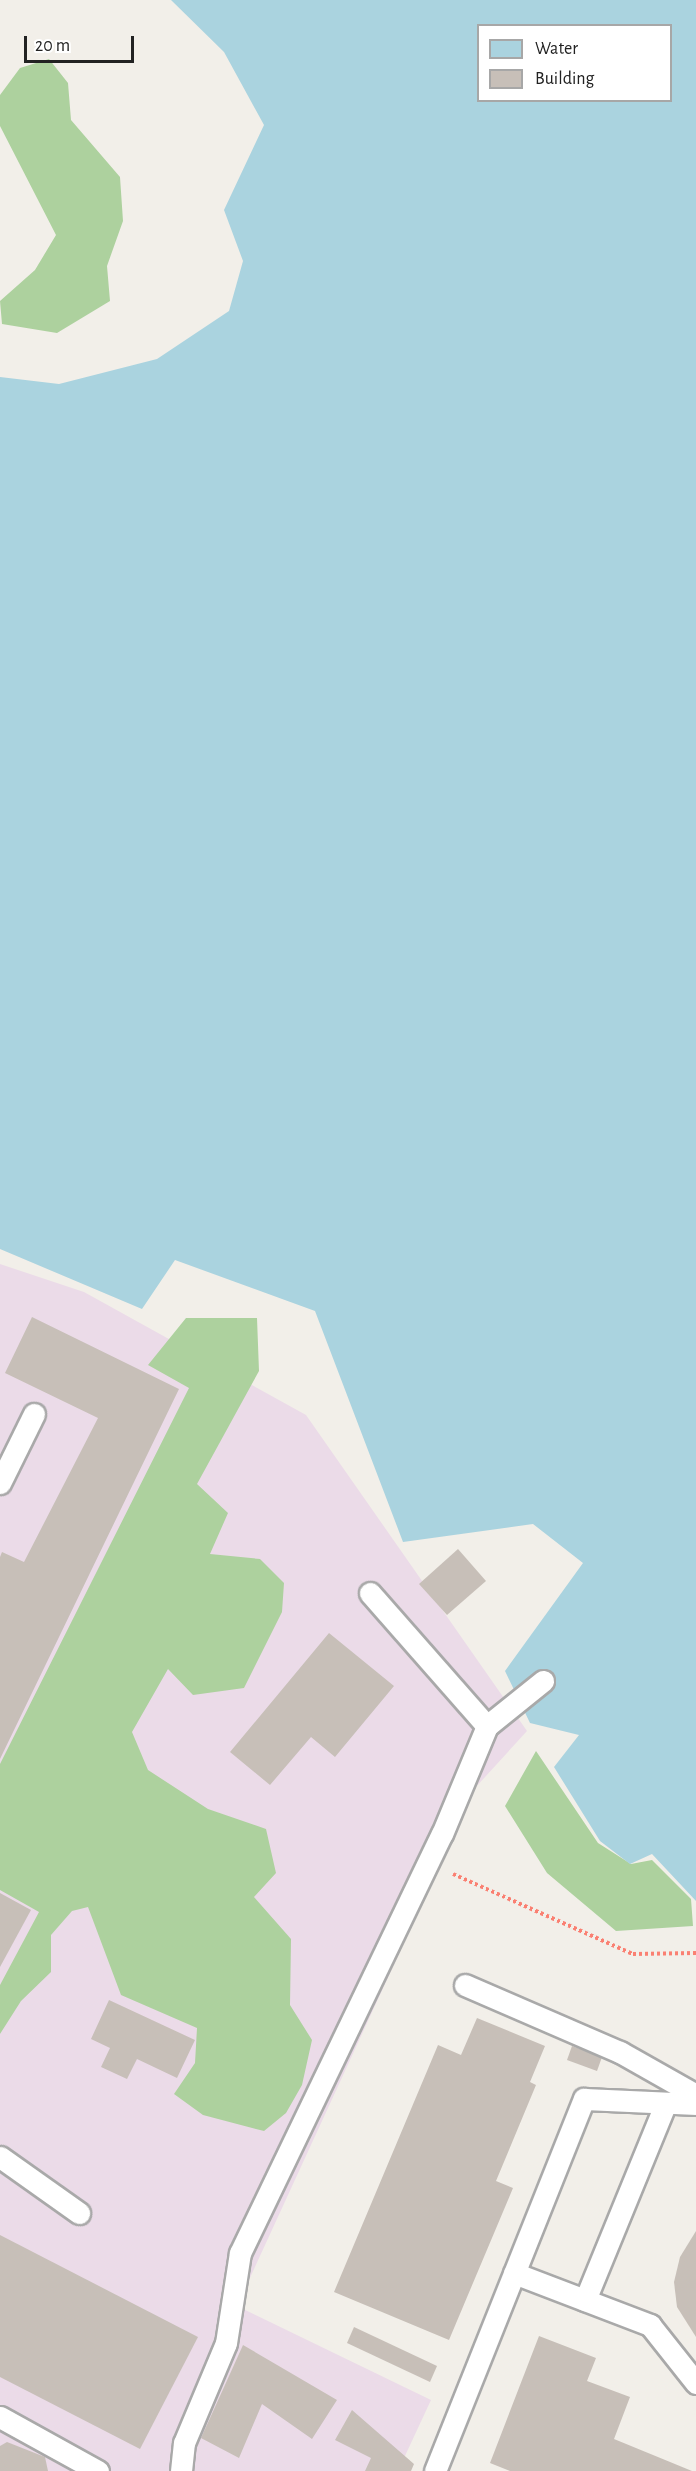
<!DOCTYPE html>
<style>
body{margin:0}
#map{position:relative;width:696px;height:2471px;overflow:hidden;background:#f2efe9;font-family:"Alegreya Sans",sans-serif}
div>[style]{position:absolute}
.industrial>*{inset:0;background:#ebdbe8}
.forest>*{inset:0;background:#add19e}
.water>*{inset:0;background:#aad3df}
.building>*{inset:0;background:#c7bfb8}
.path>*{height:4px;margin-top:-2px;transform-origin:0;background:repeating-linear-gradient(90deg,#fa8072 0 3px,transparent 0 6px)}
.roads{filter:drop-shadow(2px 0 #a9a9a9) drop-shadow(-2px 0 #a9a9a9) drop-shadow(0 2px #a9a9a9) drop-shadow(0 -2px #a9a9a9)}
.lane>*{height:21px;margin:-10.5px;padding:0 10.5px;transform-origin:10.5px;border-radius:10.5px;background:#fff}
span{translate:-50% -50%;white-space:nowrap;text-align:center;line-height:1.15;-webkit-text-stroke:5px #fff;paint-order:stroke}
.legend{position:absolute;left:477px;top:24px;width:195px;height:78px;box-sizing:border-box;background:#fff;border:2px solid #a7a7a7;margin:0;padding:8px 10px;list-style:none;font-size:18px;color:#222}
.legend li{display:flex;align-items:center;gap:12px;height:30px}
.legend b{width:30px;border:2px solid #a7a7a7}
.scale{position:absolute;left:24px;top:36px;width:110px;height:27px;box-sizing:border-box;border:3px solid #222;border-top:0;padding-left:8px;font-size:18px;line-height:21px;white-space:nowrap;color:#222;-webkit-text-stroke:4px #fff;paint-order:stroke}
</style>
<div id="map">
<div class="industrial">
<div style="clip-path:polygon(0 1264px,84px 1292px,306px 1415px,527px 1731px,475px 1788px,237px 2306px,431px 2400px,398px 2471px,0 2471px)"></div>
</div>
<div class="forest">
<div style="clip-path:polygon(49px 59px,68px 83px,71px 120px,120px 177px,123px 221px,107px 266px,110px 301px,57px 333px,2px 324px,0 301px,35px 270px,56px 235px,0 126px,0 95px,20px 68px)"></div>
<div style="clip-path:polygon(186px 1318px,257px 1318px,259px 1371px,197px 1484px,228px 1513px,210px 1554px,260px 1559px,284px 1583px,282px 1612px,244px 1688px,193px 1695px,168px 1669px,132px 1732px,148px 1770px,208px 1809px,266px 1829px,276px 1873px,254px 1897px,291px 1939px,290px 2005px,312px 2040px,302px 2085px,286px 2113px,264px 2131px,203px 2115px,174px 2094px,195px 2063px,197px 2028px,121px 1995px,88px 1907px,72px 1911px,51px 1935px,51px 1972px,21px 2001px,0 2034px,0 1985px,39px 1912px,0 1890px,0 1764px,189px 1388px,148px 1365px)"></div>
<div style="clip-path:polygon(536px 1751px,598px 1843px,631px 1864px,652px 1860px,691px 1899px,693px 1926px,616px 1931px,547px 1873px,505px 1806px)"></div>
</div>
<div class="water">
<div style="clip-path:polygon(evenodd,171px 0,696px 0,696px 1901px,652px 1854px,630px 1864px,600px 1841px,554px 1767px,579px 1735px,530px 1723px,505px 1671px,583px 1563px,533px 1524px,403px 1542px,315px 1311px,175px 1260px,142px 1309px,0 1249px,0 377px,59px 384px,157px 359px,229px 311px,243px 261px,224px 210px,264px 125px,224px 52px,171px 0,478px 26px,670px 26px,670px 100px,478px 100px,478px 26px)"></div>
</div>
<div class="building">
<div style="clip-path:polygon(32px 1317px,179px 1389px,0 1759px,0 1557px,2px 1552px,24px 1562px,98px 1418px,5px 1373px)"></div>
<div style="clip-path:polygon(458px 1549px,486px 1581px,447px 1615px,419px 1584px)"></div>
<div style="clip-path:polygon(329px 1633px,394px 1686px,335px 1757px,311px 1737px,270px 1785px,230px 1752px)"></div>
<div style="clip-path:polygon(0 1893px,31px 1910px,0 1967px)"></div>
<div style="clip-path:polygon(109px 2000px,195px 2040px,177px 2078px,137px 2059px,127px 2079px,101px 2067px,110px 2048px,91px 2039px)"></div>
<div style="clip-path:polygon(477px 2018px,545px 2046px,530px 2082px,536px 2085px,496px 2181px,513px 2188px,449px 2340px,334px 2292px,438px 2045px,461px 2055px)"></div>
<div style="clip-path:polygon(572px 2046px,602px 2057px,597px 2071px,567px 2060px)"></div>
<div style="clip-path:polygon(696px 2231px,696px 2337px,677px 2307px,674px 2282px,680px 2257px)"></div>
<div style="clip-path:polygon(0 2235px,198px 2337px,140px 2449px,0 2377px)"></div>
<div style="clip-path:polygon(354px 2327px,437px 2366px,430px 2382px,347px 2343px)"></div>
<div style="clip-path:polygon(539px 2336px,596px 2358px,587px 2381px,630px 2397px,614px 2439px,692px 2471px,510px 2471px,490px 2463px)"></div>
<div style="clip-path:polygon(243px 2345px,337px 2400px,312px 2439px,262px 2404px,239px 2458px,201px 2438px)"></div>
<div style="clip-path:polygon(352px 2410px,414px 2464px,411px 2471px,365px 2471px,371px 2458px,335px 2440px)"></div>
<div style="clip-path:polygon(7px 2442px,45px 2457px,48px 2471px,0 2471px,0 2446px)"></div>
</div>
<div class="path">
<div style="left:453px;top:1874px;width:197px;rotate:24deg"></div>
<div style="left:633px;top:1954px;width:63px;rotate:-0.9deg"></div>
</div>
<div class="roads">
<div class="lane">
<div style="left:0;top:1483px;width:77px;rotate:-63.8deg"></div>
<div style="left:370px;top:1593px;width:177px;rotate:48.7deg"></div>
<div style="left:465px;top:1985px;width:169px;rotate:23.4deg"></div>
<div style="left:620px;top:2052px;width:87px;rotate:29.5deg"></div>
<div style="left:0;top:2157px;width:97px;rotate:35.3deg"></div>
<div style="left:514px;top:2273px;width:146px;rotate:20.9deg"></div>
<div style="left:650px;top:2325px;width:74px;rotate:51.6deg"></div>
<div style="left:585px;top:2300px;width:211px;rotate:-67.7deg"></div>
<div style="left:0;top:2417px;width:112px;rotate:28.9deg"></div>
<div style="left:181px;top:2471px;width:28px;rotate:-84deg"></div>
<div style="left:184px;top:2443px;width:108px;rotate:-67.2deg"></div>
<div style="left:226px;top:2343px;width:91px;rotate:-81.2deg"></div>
<div style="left:240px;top:2253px;width:465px;rotate:-64.3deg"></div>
<div style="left:442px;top:1834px;width:117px;rotate:-67.4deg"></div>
<div style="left:487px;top:1726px;width:72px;rotate:-38.8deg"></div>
<div style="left:435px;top:2471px;width:401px;rotate:-68.2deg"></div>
<div style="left:584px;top:2099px;width:112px;rotate:2.6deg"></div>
</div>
</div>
<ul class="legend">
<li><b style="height:16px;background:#aad3df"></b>Water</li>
<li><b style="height:16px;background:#c7bfb8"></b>Building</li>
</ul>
<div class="scale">20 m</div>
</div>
